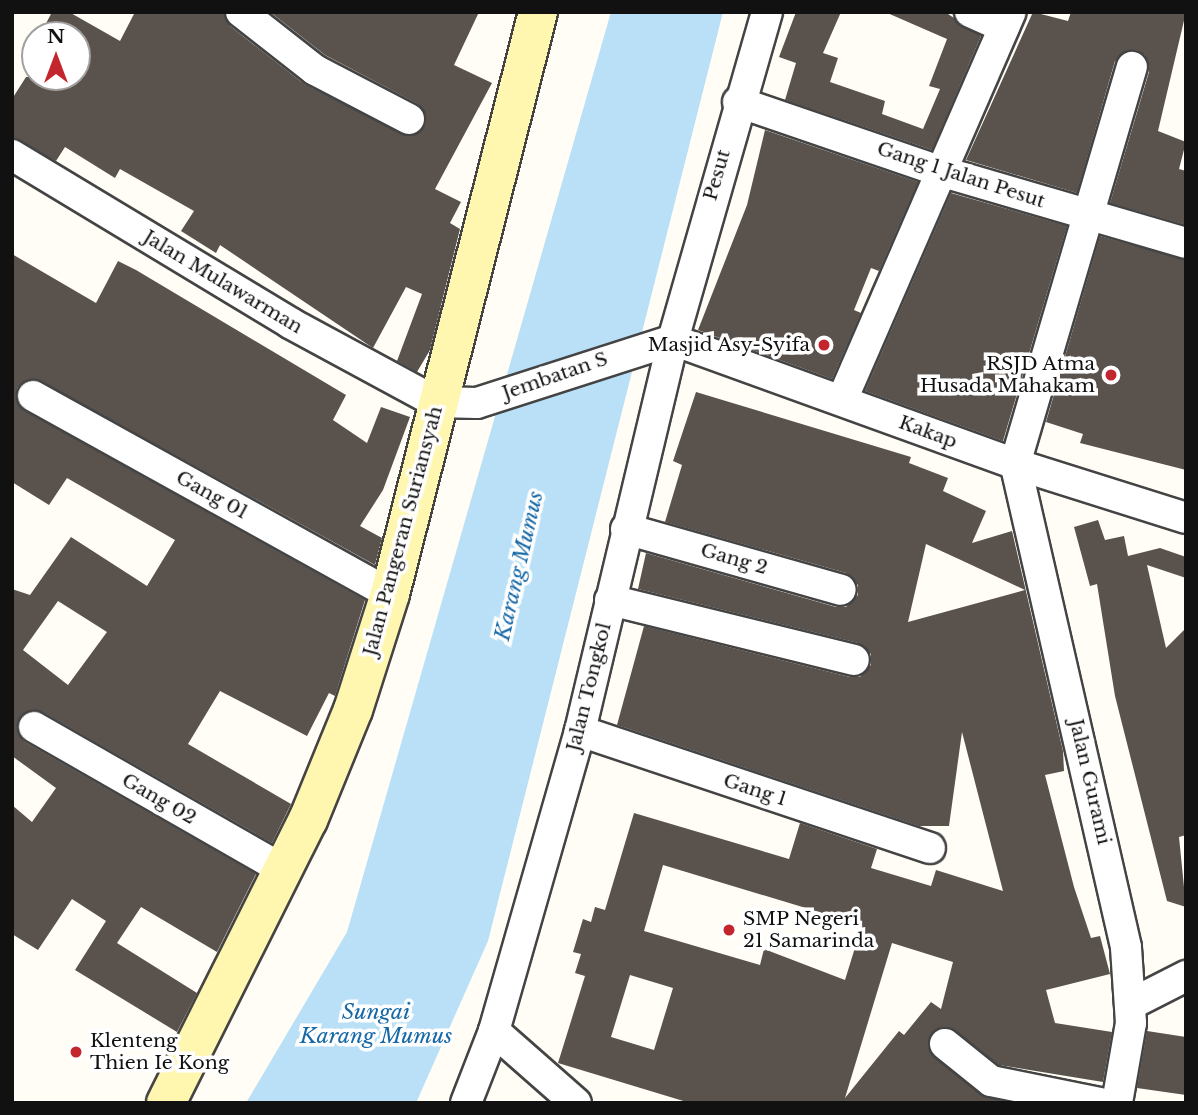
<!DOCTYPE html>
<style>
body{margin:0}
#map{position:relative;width:1198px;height:1115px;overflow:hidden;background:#fffdf5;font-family:"Libre Baskerville",serif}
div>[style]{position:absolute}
.water>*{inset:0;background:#b9e0f7}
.building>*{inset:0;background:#5a524d}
.roads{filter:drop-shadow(2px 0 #444) drop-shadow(-2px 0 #444) drop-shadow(0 2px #444) drop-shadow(0 -2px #444)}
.minor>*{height:30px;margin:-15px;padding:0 15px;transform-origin:15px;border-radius:15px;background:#fff}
.secondary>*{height:38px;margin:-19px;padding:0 19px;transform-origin:19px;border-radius:19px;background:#fff6b0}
.dots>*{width:19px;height:19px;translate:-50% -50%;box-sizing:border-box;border:4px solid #fff;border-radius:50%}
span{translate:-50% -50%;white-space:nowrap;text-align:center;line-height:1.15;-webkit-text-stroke:7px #fff;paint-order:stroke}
.street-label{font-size:19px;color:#111}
.poi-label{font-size:19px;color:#111}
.right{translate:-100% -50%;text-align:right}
.left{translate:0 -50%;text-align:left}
.water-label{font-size:21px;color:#1768a6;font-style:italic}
.frame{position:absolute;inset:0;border:14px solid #111;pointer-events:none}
.north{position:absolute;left:21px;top:21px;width:70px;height:70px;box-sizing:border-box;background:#fff;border:2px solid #a0a0a0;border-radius:50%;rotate:0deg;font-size:19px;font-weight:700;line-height:28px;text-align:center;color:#111}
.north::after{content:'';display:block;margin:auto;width:24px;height:32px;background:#c4262e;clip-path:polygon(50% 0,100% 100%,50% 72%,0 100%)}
</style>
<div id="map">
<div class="water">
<div style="clip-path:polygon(611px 12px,723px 12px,488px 941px,416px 1103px,246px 1103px,347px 932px)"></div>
</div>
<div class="building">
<div style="clip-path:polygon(52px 12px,69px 12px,120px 41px,135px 12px,224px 12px,230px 26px,304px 84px,409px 136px,425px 126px,426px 118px,418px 104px,325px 55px,270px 12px,479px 12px,454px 65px,492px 83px,435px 189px,461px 202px,450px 223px,460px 229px,430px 350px,417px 372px,397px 361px,422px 294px,406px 287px,373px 348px,220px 245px,216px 253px,181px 231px,194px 211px,120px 169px,115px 178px,65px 147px,56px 161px,12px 138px,12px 99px,26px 77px,77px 77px,77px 35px,40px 35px)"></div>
<div style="clip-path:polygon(796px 12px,841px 12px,823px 53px,838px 58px,830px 82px,885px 101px,882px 114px,923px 129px,940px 89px,929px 86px,947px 39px,885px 12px,945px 12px,981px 36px,932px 150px,785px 100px,796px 63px,779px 57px)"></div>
<div style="clip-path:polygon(1033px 12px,1068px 21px,1071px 12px,1186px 12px,1158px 131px,1186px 142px,1179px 169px,1186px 171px,1186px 225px,1110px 203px,1149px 72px,1145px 55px,1136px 50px,1115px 61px,1077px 193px,966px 160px)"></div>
<div style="clip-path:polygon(765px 130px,918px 182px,879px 271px,871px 268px,854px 310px,861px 313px,832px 379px,698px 330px,747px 205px)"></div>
<div style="clip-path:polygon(951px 193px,1067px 226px,1003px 441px,865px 391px)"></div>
<div style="clip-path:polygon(1100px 236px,1186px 260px,1186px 470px,1080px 443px,1083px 434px,1046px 422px)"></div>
<div style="clip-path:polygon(evenodd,12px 254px,96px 303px,118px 261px,136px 270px,346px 395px,333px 420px,367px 443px,381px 407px,410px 417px,383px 490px,360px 526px,382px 538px,375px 565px,41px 381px,25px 381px,17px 388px,18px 404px,25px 411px,365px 600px,335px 696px,329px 693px,307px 736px,220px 691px,188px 744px,291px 804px,272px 843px,43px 712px,26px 712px,19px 719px,19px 735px,25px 742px,256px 874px,217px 952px,141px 907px,117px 943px,197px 993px,177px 1032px,75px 970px,106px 921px,72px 899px,38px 950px,12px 934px,12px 805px,32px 822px,56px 788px,12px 756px,12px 589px,30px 595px,71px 537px,147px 586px,175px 540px,67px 478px,49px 505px,12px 482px,12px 254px,58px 601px,107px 632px,68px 685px,23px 650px,58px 601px)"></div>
<div style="clip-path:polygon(evenodd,696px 392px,911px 457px,909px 463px,948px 478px,943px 491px,986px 511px,972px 543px,1012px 531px,1063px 751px,1064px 771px,1045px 775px,1074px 887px,1091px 938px,1100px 936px,1110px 974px,1046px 990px,1055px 1023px,1112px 1032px,1103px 1082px,999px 1065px,947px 1027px,931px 1034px,929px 1050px,934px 1057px,981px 1095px,1010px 1103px,690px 1103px,558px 1063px,585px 976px,575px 973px,581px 954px,573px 952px,583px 919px,591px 922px,595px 907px,605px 910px,634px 813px,789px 859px,800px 823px,877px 849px,871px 868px,931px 886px,936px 870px,1003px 891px,962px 732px,949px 826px,919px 826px,617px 725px,644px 626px,850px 677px,860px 677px,871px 665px,871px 654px,858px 643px,638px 589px,646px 553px,836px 607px,846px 607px,858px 595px,858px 585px,846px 573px,665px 522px,682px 465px,673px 461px,696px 392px,926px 544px,963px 561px,1025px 590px,908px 622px,926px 544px,696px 392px,663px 865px,862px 925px,845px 980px,764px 949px,760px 965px,644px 931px,663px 865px,696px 392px,892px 943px,953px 962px,941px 1009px,931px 1002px,904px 1035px,899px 1031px,845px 1098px,892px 943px,696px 392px,630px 975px,673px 988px,654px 1050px,611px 1037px,630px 975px)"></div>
<div style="clip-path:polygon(1098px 520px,1105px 540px,1124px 536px,1128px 556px,1160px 548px,1186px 557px,1186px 578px,1147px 565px,1166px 648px,1186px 628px,1186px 835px,1179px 837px,1186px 907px,1167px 901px,1115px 696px,1097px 584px,1090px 586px,1074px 527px)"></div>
<div style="clip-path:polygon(1147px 1031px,1186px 1037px,1186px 1095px,1137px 1088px)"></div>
</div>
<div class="roads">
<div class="minor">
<div style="left:241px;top:12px;width:94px;rotate:38.1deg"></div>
<div style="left:315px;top:70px;width:106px;rotate:27.5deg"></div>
<div style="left:970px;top:12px;width:37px;rotate:24deg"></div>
<div style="left:738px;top:102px;width:213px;rotate:18.9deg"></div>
<div style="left:940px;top:171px;width:256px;rotate:16.3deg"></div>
<div style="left:12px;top:155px;width:325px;rotate:31.1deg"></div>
<div style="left:290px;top:323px;width:166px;rotate:28.4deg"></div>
<div style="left:436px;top:402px;width:41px;rotate:1.4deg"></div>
<div style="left:477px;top:403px;width:206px;rotate:-17.8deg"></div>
<div style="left:673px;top:340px;width:364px;rotate:19.9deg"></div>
<div style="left:1015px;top:464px;width:179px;rotate:17.5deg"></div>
<div style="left:33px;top:396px;width:408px;rotate:29deg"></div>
<div style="left:842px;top:400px;width:423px;rotate:-66.5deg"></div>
<div style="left:626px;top:529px;width:223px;rotate:15.8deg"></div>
<div style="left:610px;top:600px;width:251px;rotate:13.8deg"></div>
<div style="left:34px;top:727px;width:288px;rotate:29.8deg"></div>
<div style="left:580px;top:731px;width:369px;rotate:18.5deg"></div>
<div style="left:1131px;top:1004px;width:62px;rotate:-27deg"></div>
<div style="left:494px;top:1031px;width:109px;rotate:41.3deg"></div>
<div style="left:945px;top:1044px;width:59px;rotate:38.8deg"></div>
<div style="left:991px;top:1081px;width:111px;rotate:11.4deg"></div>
<div style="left:466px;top:1103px;width:77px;rotate:-68.7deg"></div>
<div style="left:494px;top:1031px;width:312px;rotate:-74deg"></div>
<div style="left:580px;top:731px;width:402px;rotate:-76.6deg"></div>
<div style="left:673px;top:340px;width:341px;rotate:-74deg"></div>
<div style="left:1117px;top:1103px;width:81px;rotate:-80.1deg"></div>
<div style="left:1131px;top:1023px;width:76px;rotate:-93.8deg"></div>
<div style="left:1126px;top:947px;width:496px;rotate:-102.9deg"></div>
<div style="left:1015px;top:464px;width:414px;rotate:-73.6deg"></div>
</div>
<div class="secondary">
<div style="left:166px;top:1103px;width:317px;rotate:-63.4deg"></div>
<div style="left:308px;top:820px;width:119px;rotate:-67.8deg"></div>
<div style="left:353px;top:710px;width:122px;rotate:-72.3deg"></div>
<div style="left:390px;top:594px;width:601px;rotate:-75.73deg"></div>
</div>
</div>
<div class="dots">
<div style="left:824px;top:345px;background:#c4262e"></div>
<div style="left:1111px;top:375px;background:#c4262e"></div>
<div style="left:729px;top:930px;background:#c4262e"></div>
<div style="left:76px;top:1052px;background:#c4262e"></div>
</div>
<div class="street-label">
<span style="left:717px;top:175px;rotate:-74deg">Pesut</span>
<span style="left:961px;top:175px;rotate:18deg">Gang 1 Jalan Pesut</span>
<span style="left:223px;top:282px;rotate:31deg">Jalan Mulawarman</span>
<span style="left:555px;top:376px;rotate:-19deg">Jembatan S</span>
<span style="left:928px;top:432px;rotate:20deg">Kakap</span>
<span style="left:212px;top:495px;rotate:29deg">Gang 01</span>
<span style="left:403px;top:531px;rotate:-75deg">Jalan Pangeran Suriansyah</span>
<span style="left:734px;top:559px;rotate:16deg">Gang 2</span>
<span style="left:589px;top:687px;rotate:-76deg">Jalan Tongkol</span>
<span style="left:1090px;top:782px;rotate:77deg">Jalan Gurami</span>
<span style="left:755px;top:790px;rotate:18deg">Gang 1</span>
<span style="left:159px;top:799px;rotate:30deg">Gang 02</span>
</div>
<div class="poi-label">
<span class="right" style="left:810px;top:345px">Masjid Asy-Syifa</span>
<span class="right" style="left:1095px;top:375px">RSJD Atma<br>Husada Mahakam</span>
<span class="left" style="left:743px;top:930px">SMP Negeri<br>21 Samarinda</span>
<span class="left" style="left:90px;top:1052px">Klenteng<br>Thien Ie Kong</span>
</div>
<div class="water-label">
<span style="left:519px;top:566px;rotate:-77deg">Karang Mumus</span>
<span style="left:376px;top:1024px">Sungai<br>Karang Mumus</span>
</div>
<div class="frame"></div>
<div class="north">N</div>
</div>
